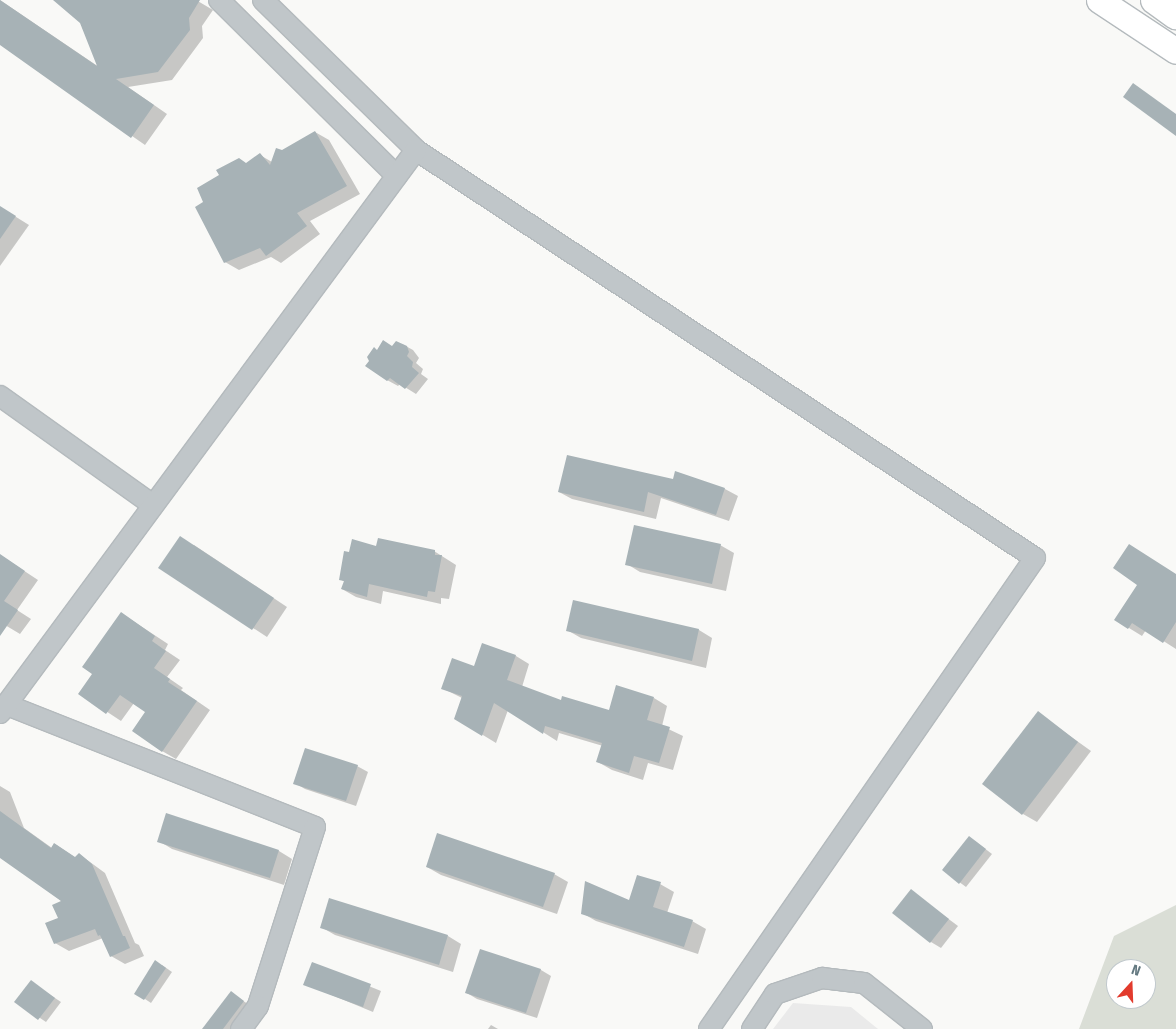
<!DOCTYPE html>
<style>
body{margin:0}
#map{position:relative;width:1176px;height:1029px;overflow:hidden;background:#f9f9f7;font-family:"Fira Sans Condensed",sans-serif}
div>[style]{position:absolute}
.built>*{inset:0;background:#eaeaea}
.green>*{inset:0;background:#daded6}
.shadow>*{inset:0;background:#0003}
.building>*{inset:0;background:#a7b2b6}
.roads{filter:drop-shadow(1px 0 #b4babd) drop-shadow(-1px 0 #b4babd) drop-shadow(0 1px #b4babd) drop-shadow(0 -1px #b4babd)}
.minor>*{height:20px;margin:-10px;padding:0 10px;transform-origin:10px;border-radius:10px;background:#c0c6c9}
.major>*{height:25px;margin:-12.5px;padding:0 12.5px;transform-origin:12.5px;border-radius:12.5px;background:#fff}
.highway>*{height:28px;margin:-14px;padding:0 14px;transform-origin:14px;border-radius:14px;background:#fff}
span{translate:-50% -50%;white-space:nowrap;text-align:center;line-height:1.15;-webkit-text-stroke:5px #fff;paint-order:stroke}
.north{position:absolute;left:1106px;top:959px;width:50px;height:50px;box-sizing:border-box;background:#fff;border:1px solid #c1c9cd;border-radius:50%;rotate:20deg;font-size:14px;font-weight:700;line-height:20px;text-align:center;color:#647981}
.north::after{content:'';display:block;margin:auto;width:18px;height:22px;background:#e23b2d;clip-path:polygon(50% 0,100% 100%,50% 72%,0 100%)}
</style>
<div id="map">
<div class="built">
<div style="clip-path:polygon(793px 1003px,851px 1007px,878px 1029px,773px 1029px)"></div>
</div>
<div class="green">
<div style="clip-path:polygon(evenodd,1176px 905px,1176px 1029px,1079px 1029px,1114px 936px,1176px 905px,1116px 969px,1146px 969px,1146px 999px,1116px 999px,1116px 969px)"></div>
</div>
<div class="shadow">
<div style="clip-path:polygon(0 0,99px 67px,81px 22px,55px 0,196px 0,213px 10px,202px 26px,203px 38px,172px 80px,128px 87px,167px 114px,145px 145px,0 44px)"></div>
<div style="clip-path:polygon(315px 132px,329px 140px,360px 194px,310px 221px,320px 234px,281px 263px,271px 257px,239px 270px,225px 262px,205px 202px,260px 155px,272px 162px,283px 151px)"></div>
<div style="clip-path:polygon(0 207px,29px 225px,0 266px)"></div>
<div style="clip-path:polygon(402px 344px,413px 350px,419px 358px,416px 363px,423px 369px,421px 374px,428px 379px,416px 394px,400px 384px,398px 386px,387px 380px,378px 351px)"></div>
<div style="clip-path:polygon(676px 472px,725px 489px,738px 496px,729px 521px,661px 498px,656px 519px,572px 499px,559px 492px,673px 481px)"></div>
<div style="clip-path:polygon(194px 545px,287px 607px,267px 637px,160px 568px)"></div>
<div style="clip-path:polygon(720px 545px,734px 553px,726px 591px,640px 572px,627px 564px)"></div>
<div style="clip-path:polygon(377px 547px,434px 551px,456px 565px,449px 599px,441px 598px,441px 604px,383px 591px,381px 604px,356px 597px,342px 589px,345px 582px,340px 579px,350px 554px)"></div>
<div style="clip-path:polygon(0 555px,38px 580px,17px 610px,31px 619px,20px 634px,0 622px)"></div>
<div style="clip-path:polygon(1176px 575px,1176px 649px,1146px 630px,1142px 636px,1116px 620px)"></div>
<div style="clip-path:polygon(121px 613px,168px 644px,165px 650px,180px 660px,167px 677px,183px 688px,181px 690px,210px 710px,176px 759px,162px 751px,147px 712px,134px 703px,121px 721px,80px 694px,94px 674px)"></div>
<div style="clip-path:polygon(567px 630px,699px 630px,712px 638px,706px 668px,581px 638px)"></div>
<div style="clip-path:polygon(483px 645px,516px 656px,529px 664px,522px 687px,562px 701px,609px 712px,654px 698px,667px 706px,662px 726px,683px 736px,673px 770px,648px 763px,643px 780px,612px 770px,598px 762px,603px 746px,559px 733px,557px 741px,508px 710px,496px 743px,455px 718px,462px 698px,442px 688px,475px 667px)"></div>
<div style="clip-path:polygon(1038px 713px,1091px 751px,1037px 822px,1023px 814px)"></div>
<div style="clip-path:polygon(357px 766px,368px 772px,356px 806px,305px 789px,295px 783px)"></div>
<div style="clip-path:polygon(0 786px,10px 792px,24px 828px,52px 848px,55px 844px,76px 858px,79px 854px,105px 873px,135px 943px,139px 945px,144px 956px,125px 964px,111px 956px,103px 938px,69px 951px,55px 943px,63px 902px,0 856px)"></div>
<div style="clip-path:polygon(159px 841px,279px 851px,292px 859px,284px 885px,172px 849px)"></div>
<div style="clip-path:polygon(975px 841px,992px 854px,966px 887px,943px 870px)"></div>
<div style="clip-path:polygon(427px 867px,554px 874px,568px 882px,557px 914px,441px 875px)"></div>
<div style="clip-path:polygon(660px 884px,674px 892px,667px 913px,692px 921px,706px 929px,698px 954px,596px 921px,582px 913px,630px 901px)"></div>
<div style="clip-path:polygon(911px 891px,958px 926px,941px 948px,931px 942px)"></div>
<div style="clip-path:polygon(330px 900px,448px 936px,461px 944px,453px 972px,335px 935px,321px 927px)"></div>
<div style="clip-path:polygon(481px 951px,541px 970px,551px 976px,537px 1018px,477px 999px,467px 993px)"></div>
<div style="clip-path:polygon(312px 963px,381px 991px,373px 1012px,305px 984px)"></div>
<div style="clip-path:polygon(162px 965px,172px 972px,151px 1003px,136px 993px)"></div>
<div style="clip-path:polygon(37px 986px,61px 1002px,46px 1022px,16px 1002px)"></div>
<div style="clip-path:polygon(231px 993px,254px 1008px,238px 1029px,203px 1029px)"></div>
<div style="clip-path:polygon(491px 1025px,498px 1029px,488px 1029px)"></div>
</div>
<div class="building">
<div style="clip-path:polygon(0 0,97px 66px,80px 23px,53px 0,200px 0,189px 18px,190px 30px,158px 72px,116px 79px,154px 105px,131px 138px,0 45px)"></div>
<div style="clip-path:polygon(1133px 83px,1176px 114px,1176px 136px,1123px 97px)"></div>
<div style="clip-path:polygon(315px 131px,347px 186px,297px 213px,307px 226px,266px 256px,260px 248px,224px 263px,195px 207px,203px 202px,197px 188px,219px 175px,216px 170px,239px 158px,246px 163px,260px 153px,270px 165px,276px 148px,282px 150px)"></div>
<div style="clip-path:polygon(0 206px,16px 216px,0 239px)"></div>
<div style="clip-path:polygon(383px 340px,392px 346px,396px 341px,407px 346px,409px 352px,407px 356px,413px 362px,412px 367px,419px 373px,405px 389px,390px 378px,387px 381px,365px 366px,369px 361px,367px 357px,374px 347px,377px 350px)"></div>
<div style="clip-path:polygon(567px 455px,673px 479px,675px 471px,725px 488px,716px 515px,648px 492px,644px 512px,558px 492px)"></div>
<div style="clip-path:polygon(634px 525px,721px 544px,712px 584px,625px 565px)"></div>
<div style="clip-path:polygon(180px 536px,274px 598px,252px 630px,158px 568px)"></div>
<div style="clip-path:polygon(378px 538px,435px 550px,435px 555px,442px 555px,435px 592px,428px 591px,427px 597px,369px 584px,367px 597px,341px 589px,344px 581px,339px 580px,344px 551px,349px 552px,352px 539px,376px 546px)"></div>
<div style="clip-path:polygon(1129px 544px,1176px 574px,1176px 622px,1163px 643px,1132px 623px,1128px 629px,1114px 620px,1137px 585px,1113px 568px)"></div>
<div style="clip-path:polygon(0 554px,25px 571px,4px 601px,18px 610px,0 636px)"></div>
<div style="clip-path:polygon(573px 600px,699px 629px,692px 661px,566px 631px)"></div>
<div style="clip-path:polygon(121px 612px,155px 636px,152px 641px,166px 651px,154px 668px,170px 679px,168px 682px,197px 701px,162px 752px,132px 731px,145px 712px,120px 695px,106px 714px,78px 694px,92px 674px,82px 667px)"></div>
<div style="clip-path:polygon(482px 643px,516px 655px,507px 680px,561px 700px,562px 696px,609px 710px,616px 685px,654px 697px,647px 720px,670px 727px,659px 763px,634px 756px,629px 773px,596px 762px,602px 743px,545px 726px,543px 734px,494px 703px,482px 736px,454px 719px,462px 696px,441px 689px,452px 658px,474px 666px)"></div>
<div style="clip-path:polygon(1038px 711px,1078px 742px,1022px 815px,982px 784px)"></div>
<div style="clip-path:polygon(305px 748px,358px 765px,346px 801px,293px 784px)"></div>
<div style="clip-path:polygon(0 811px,51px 848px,54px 843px,75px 857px,79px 853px,92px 864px,123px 936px,125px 936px,130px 948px,110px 957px,100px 935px,98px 936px,95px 929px,54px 944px,45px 923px,58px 918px,52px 905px,61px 901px,0 858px)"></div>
<div style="clip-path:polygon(166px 813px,279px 850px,270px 878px,157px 842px)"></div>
<div style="clip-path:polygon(437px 833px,555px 873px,543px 907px,426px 867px)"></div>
<div style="clip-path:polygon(969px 836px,986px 849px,959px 884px,942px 870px)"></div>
<div style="clip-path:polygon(637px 875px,661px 882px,653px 907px,693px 920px,684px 947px,581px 914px,585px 881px,629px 900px)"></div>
<div style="clip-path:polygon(911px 889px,949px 919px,930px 943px,892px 913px)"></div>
<div style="clip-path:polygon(329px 898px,448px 935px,439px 965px,320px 928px)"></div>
<div style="clip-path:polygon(480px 949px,541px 969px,526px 1013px,465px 993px)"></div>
<div style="clip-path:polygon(155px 960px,166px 968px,144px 1000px,134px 994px)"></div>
<div style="clip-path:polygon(312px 962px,371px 984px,363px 1007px,303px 985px)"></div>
<div style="clip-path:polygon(31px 980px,55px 998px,38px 1020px,14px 1002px)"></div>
<div style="clip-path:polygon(231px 991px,244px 1001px,223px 1029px,202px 1029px)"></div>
</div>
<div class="roads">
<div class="minor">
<div style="left:219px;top:0;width:250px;rotate:44.7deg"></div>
<div style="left:263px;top:0;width:214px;rotate:44.4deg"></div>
<div style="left:416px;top:150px;width:741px;rotate:33.39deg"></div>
<div style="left:1035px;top:558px;width:573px;rotate:124.69deg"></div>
<div style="left:0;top:396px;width:188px;rotate:35.5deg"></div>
<div style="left:7px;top:705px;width:331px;rotate:21.6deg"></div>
<div style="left:315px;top:827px;width:188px;rotate:107.7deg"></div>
<div style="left:258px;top:1006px;width:29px;rotate:126deg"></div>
<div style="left:0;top:713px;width:700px;rotate:-53.54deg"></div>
<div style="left:752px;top:1029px;width:42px;rotate:-56.7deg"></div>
<div style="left:775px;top:994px;width:50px;rotate:-18.8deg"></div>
<div style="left:822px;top:978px;width:42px;rotate:6.8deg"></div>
<div style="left:864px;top:983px;width:74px;rotate:38.4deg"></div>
</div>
<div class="major">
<div style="left:1099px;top:0;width:92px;rotate:33.5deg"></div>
</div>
<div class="highway">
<div style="left:1155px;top:0;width:26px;rotate:36deg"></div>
</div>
</div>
<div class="north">N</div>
</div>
